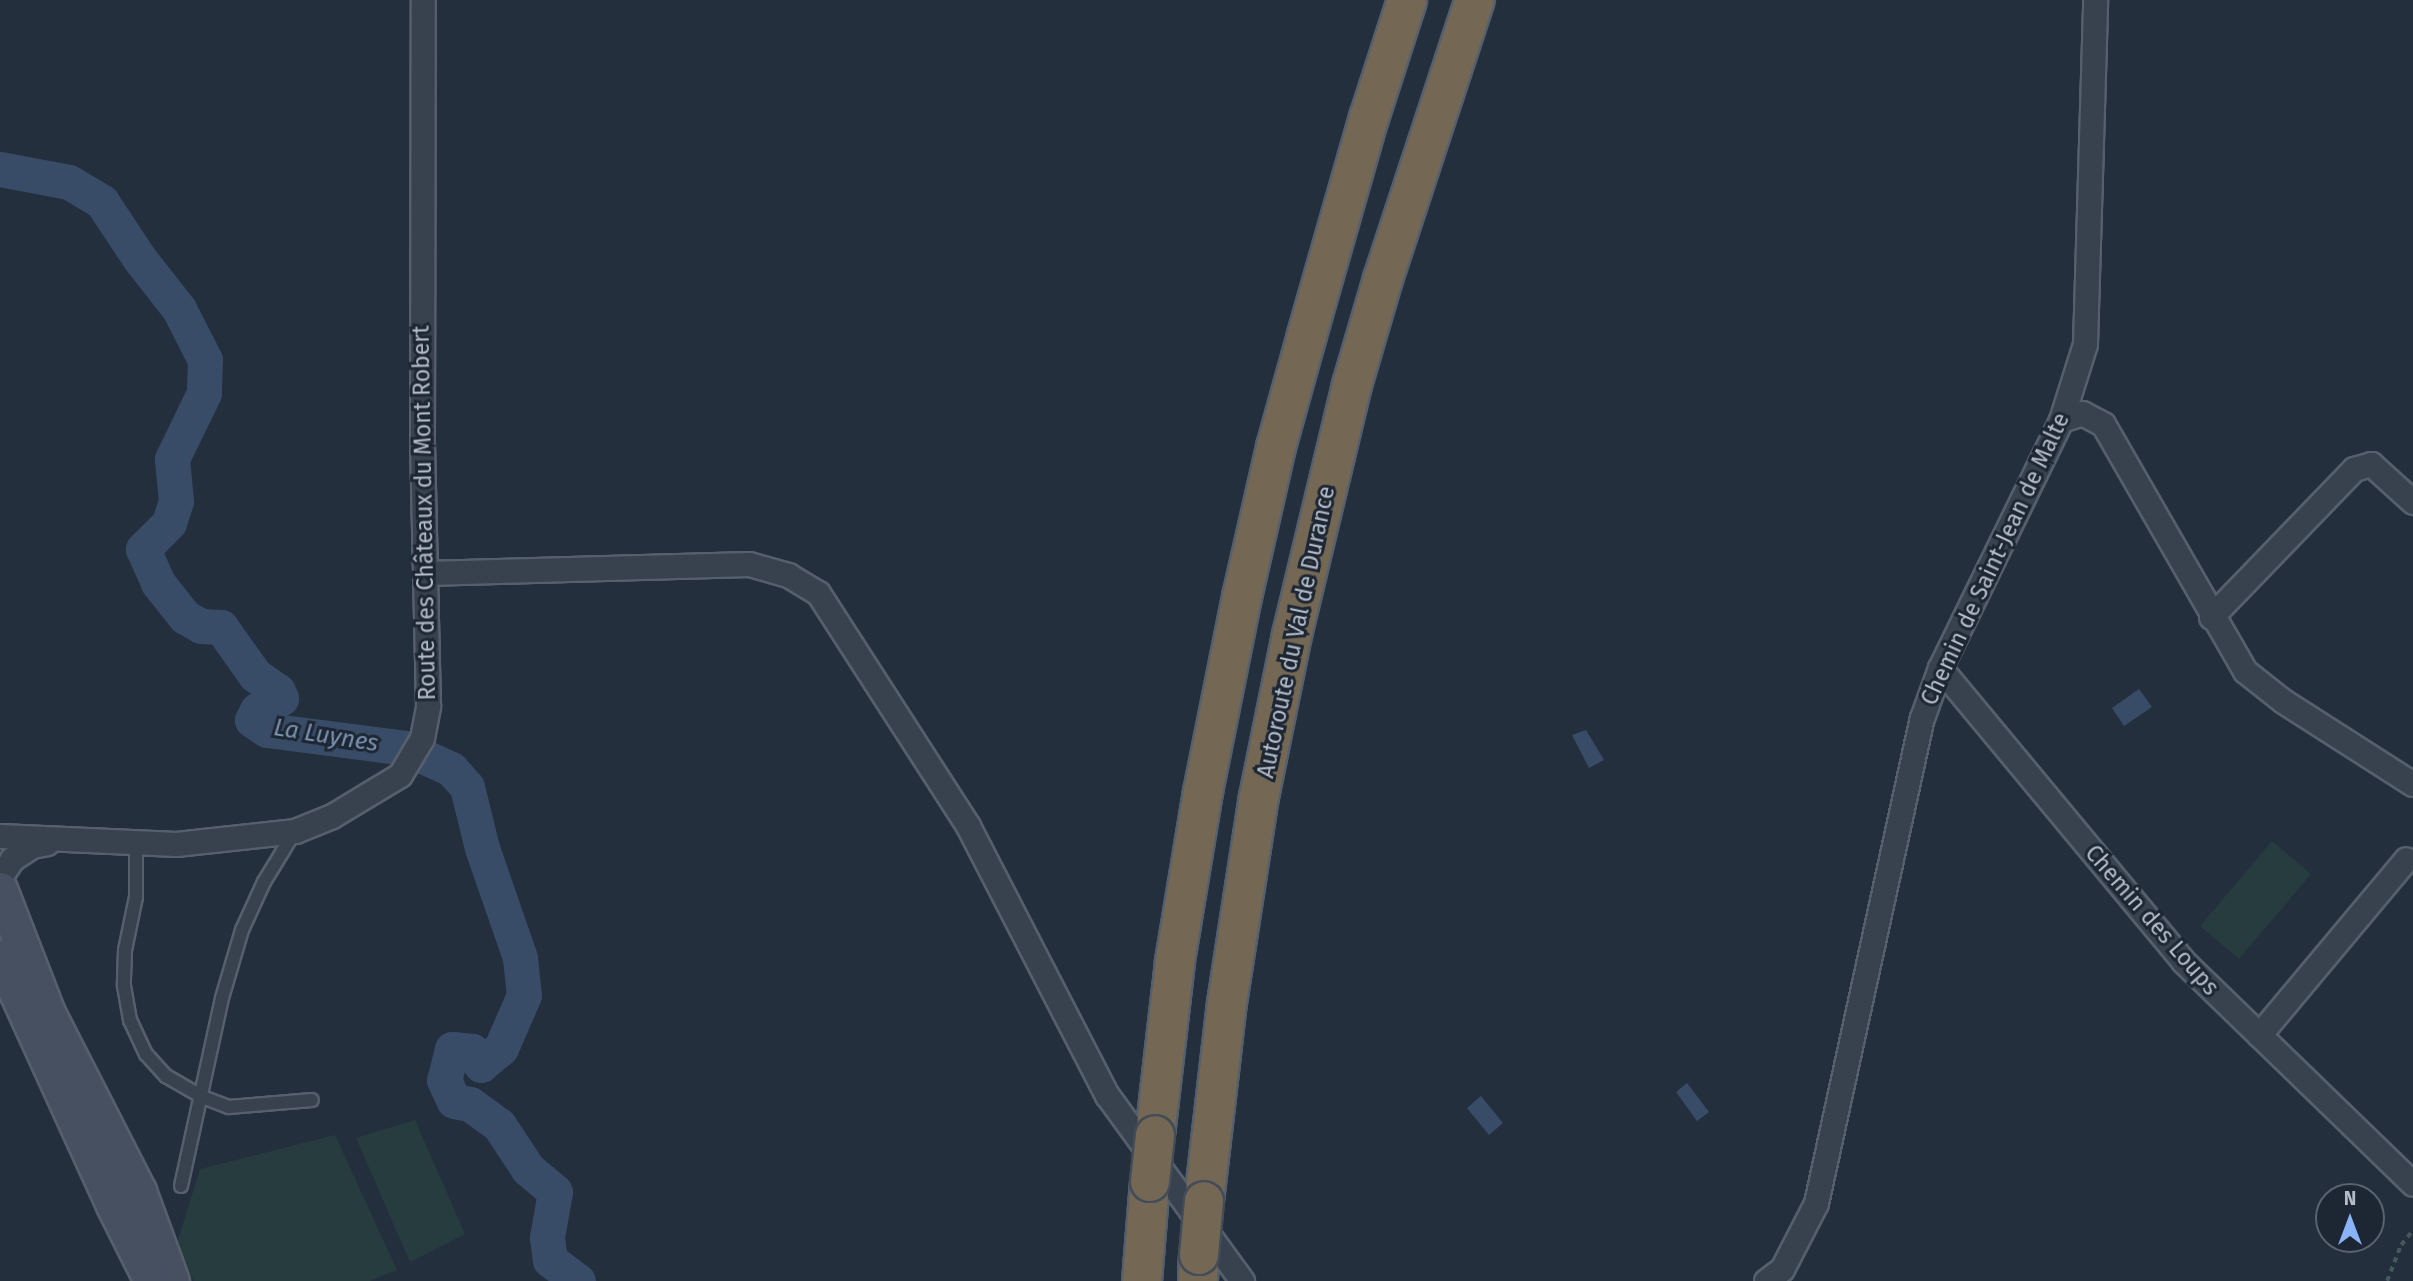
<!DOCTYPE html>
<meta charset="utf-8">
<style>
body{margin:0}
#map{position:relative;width:2413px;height:1281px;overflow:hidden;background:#242f3e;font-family:"Fira Sans",sans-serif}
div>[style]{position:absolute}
.green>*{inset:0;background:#263c3f}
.water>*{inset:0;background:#394c67}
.river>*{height:35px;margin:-17.5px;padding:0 17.5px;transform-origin:17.5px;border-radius:17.5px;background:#394c67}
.path>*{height:3.5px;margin-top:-1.75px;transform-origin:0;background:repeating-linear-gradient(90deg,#44595c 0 5px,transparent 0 10px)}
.roads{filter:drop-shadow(2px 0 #565f6c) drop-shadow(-2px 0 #565f6c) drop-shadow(0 2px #565f6c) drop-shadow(0 -2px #565f6c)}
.lane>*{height:12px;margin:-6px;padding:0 6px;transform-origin:6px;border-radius:6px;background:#38414e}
.street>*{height:23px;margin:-11.5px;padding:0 11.5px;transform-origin:11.5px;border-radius:11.5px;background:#38414e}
.secondary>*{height:33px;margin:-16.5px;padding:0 16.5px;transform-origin:16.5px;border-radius:16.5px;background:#465061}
.highway>*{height:38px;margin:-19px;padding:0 19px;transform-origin:19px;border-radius:19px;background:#746855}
.bridges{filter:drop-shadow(2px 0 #434c59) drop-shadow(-2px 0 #434c59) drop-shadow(0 2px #434c59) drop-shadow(0 -2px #434c59)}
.highway-bridge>*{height:38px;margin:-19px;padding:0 19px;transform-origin:19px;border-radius:19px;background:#746855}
span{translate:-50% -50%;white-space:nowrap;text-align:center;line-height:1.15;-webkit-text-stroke:6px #1d2633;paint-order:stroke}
.street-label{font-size:23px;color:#b4bcc9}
.water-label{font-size:24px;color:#7c92b1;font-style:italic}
.north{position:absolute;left:2315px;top:1183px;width:70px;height:70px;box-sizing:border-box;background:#1d2633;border:2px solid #59626f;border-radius:50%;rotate:0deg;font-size:19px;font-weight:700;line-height:28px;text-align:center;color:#b4bcc9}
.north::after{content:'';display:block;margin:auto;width:24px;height:32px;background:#8ab4f8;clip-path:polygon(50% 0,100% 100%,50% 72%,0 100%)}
</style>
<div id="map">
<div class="green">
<div style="clip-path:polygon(2272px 841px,2311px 874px,2239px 959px,2200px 926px)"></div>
<div style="clip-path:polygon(415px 1120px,465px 1234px,410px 1262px,356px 1138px)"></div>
<div style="clip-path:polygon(335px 1135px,397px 1270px,370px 1281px,194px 1281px,177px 1243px,200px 1169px)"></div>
</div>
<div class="water">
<div style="clip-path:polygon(2139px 689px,2152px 707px,2124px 726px,2112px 708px)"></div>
<div style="clip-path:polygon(1586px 730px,1604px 760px,1589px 768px,1572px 735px)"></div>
<div style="clip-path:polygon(1687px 1083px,1709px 1112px,1697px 1121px,1676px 1092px)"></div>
<div style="clip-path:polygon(1481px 1096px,1503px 1123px,1489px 1135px,1467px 1108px)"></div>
</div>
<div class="river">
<div style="left:0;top:169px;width:70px;rotate:10.7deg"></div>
<div style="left:69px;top:182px;width:39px;rotate:31deg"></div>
<div style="left:102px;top:202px;width:67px;rotate:56.5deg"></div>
<div style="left:139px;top:258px;width:65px;rotate:51.9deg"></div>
<div style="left:179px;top:309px;width:57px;rotate:63deg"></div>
<div style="left:205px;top:360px;width:33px;rotate:92deg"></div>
<div style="left:204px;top:393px;width:73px;rotate:115.9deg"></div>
<div style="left:172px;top:459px;width:42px;rotate:84.6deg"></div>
<div style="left:176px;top:501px;width:23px;rotate:108deg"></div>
<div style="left:169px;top:523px;width:37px;rotate:135deg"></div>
<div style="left:143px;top:549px;width:37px;rotate:66deg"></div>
<div style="left:158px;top:583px;width:43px;rotate:51.5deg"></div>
<div style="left:185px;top:617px;width:18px;rotate:29deg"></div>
<div style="left:201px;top:626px;width:20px;rotate:3deg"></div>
<div style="left:221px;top:627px;width:59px;rotate:54.7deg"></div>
<div style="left:255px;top:675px;width:28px;rotate:35deg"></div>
<div style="left:278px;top:691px;width:8px;rotate:67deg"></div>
<div style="left:281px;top:698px;width:27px;rotate:153deg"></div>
<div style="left:257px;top:710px;width:11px;rotate:117deg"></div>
<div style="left:252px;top:720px;width:18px;rotate:34deg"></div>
<div style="left:267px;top:730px;width:139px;rotate:7.4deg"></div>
<div style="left:405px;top:748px;width:51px;rotate:24.5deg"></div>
<div style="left:451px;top:769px;width:24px;rotate:48deg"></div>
<div style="left:467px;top:787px;width:63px;rotate:76.2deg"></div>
<div style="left:482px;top:848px;width:116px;rotate:70.9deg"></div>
<div style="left:520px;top:958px;width:37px;rotate:84deg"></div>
<div style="left:524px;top:995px;width:58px;rotate:113.5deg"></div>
<div style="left:501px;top:1048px;width:26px;rotate:140deg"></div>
<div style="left:481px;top:1065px;width:17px;rotate:-123deg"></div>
<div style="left:472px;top:1051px;width:20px;rotate:-174deg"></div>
<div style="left:452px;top:1049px;width:32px;rotate:104deg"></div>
<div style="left:444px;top:1080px;width:23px;rotate:65deg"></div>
<div style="left:454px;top:1101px;width:16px;rotate:11deg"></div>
<div style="left:470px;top:1104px;width:36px;rotate:36deg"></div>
<div style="left:499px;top:1125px;width:53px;rotate:56.6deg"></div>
<div style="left:528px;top:1169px;width:35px;rotate:40deg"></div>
<div style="left:555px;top:1192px;width:46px;rotate:100.1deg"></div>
<div style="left:547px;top:1237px;width:23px;rotate:83deg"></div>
<div style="left:550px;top:1260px;width:35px;rotate:37deg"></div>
</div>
<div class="path">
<div style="left:2387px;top:1281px;width:39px;rotate:-69deg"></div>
<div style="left:2401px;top:1245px;width:19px;rotate:-51deg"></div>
</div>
<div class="roads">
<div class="lane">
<div style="left:136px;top:844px;width:53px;rotate:90deg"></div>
<div style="left:136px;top:897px;width:54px;rotate:101.7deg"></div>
<div style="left:125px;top:950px;width:36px;rotate:92deg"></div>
<div style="left:124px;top:986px;width:35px;rotate:80deg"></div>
<div style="left:130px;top:1020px;width:38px;rotate:65deg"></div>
<div style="left:146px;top:1054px;width:30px;rotate:48deg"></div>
<div style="left:166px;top:1076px;width:39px;rotate:30deg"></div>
<div style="left:200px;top:1096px;width:31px;rotate:21deg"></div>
<div style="left:229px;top:1107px;width:83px;rotate:-4.8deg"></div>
<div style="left:181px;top:1186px;width:192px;rotate:-77.7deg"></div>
<div style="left:222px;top:998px;width:71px;rotate:-73.6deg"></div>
<div style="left:242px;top:930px;width:53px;rotate:-65.4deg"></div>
<div style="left:264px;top:882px;width:60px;rotate:-58.7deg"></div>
</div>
<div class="street">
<div style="left:2061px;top:420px;width:22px;rotate:-18deg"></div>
<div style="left:2082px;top:413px;width:24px;rotate:28deg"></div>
<div style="left:2103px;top:424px;width:285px;rotate:60.1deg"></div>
<div style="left:2245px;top:671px;width:48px;rotate:38.3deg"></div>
<div style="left:2283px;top:701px;width:154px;rotate:32.6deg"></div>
<div style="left:426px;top:573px;width:323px;rotate:-1.6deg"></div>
<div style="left:749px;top:564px;width:41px;rotate:15.8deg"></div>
<div style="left:788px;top:575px;width:35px;rotate:31deg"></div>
<div style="left:818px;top:593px;width:277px;rotate:57.2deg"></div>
<div style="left:968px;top:826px;width:303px;rotate:62.7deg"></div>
<div style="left:1107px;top:1095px;width:230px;rotate:54deg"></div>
<div style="left:2211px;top:617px;width:206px;rotate:-46deg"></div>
<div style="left:2354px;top:469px;width:18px;rotate:-16deg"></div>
<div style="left:2371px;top:464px;width:57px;rotate:42.1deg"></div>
<div style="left:1940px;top:668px;width:381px;rotate:50.3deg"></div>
<div style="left:2183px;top:961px;width:320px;rotate:44.1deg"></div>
<div style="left:0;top:836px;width:176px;rotate:2.6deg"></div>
<div style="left:176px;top:844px;width:120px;rotate:-6.2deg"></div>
<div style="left:295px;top:831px;width:40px;rotate:-22deg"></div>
<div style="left:332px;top:816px;width:79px;rotate:-31.1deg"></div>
<div style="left:400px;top:775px;width:43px;rotate:-59.3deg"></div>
<div style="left:422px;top:738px;width:33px;rotate:-79deg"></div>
<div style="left:428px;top:706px;width:262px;rotate:-91.3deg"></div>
<div style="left:422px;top:444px;width:444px;rotate:-89.9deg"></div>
<div style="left:0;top:877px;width:22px;rotate:-56deg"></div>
<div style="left:12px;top:859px;width:24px;rotate:-33deg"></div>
<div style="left:32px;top:846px;width:15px;rotate:-11deg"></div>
<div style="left:2259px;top:1035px;width:229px;rotate:-50.1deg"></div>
<div style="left:1766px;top:1281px;width:20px;rotate:-37deg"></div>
<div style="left:1782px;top:1269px;width:74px;rotate:-62.7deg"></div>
<div style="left:1816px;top:1203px;width:496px;rotate:-77.7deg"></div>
<div style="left:1922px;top:718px;width:53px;rotate:-70.2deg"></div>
<div style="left:1940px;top:668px;width:276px;rotate:-64deg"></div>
<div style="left:2061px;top:420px;width:80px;rotate:-72.5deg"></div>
<div style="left:2085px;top:344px;width:344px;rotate:-88.3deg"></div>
</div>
<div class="secondary">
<div style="left:0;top:889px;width:133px;rotate:68.8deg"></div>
<div style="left:48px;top:1013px;width:200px;rotate:62.9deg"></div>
<div style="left:139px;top:1191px;width:96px;rotate:69.9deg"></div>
<div style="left:0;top:957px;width:273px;rotate:65.5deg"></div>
<div style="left:113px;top:1205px;width:85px;rotate:63.4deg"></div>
</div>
<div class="highway">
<div style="left:1155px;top:1135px;width:175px;rotate:-83.4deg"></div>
<div style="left:1175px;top:961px;width:171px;rotate:-80.6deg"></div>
<div style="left:1203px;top:792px;width:199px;rotate:-78.7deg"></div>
<div style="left:1242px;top:597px;width:154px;rotate:-77.2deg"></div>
<div style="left:1276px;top:447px;width:116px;rotate:-74.5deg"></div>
<div style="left:1307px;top:335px;width:226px;rotate:-74.1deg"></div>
<div style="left:1369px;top:118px;width:124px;rotate:-72.1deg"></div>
<div style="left:1204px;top:1201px;width:199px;rotate:-83.4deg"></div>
<div style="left:1227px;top:1003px;width:208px;rotate:-81.2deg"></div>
<div style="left:1259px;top:797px;width:165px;rotate:-78.5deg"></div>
<div style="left:1292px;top:635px;width:257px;rotate:-76.5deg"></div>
<div style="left:1352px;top:385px;width:110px;rotate:-73.7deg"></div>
<div style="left:1383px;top:279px;width:294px;rotate:-71.8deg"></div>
<div style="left:1142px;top:1281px;width:99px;rotate:-85.4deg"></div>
<div style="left:1198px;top:1281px;width:26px;rotate:-88deg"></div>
</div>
</div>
<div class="bridges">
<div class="highway-bridge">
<div style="left:1150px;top:1182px;width:47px;rotate:-83.9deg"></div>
<div style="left:1199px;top:1255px;width:54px;rotate:-84.7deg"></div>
</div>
</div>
<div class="street-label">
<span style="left:424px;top:513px;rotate:-91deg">Route des Châteaux du Mont Robert</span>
<span style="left:1995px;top:559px;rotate:-65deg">Chemin de Saint-Jean de Malte</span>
<span style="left:1296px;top:632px;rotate:-78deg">Autoroute du Val de Durance</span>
<span style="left:2152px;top:920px;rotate:49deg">Chemin des Loups</span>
</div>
<div class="water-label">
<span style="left:326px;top:736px;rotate:9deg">La Luynes</span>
</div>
<div class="north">N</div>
</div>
